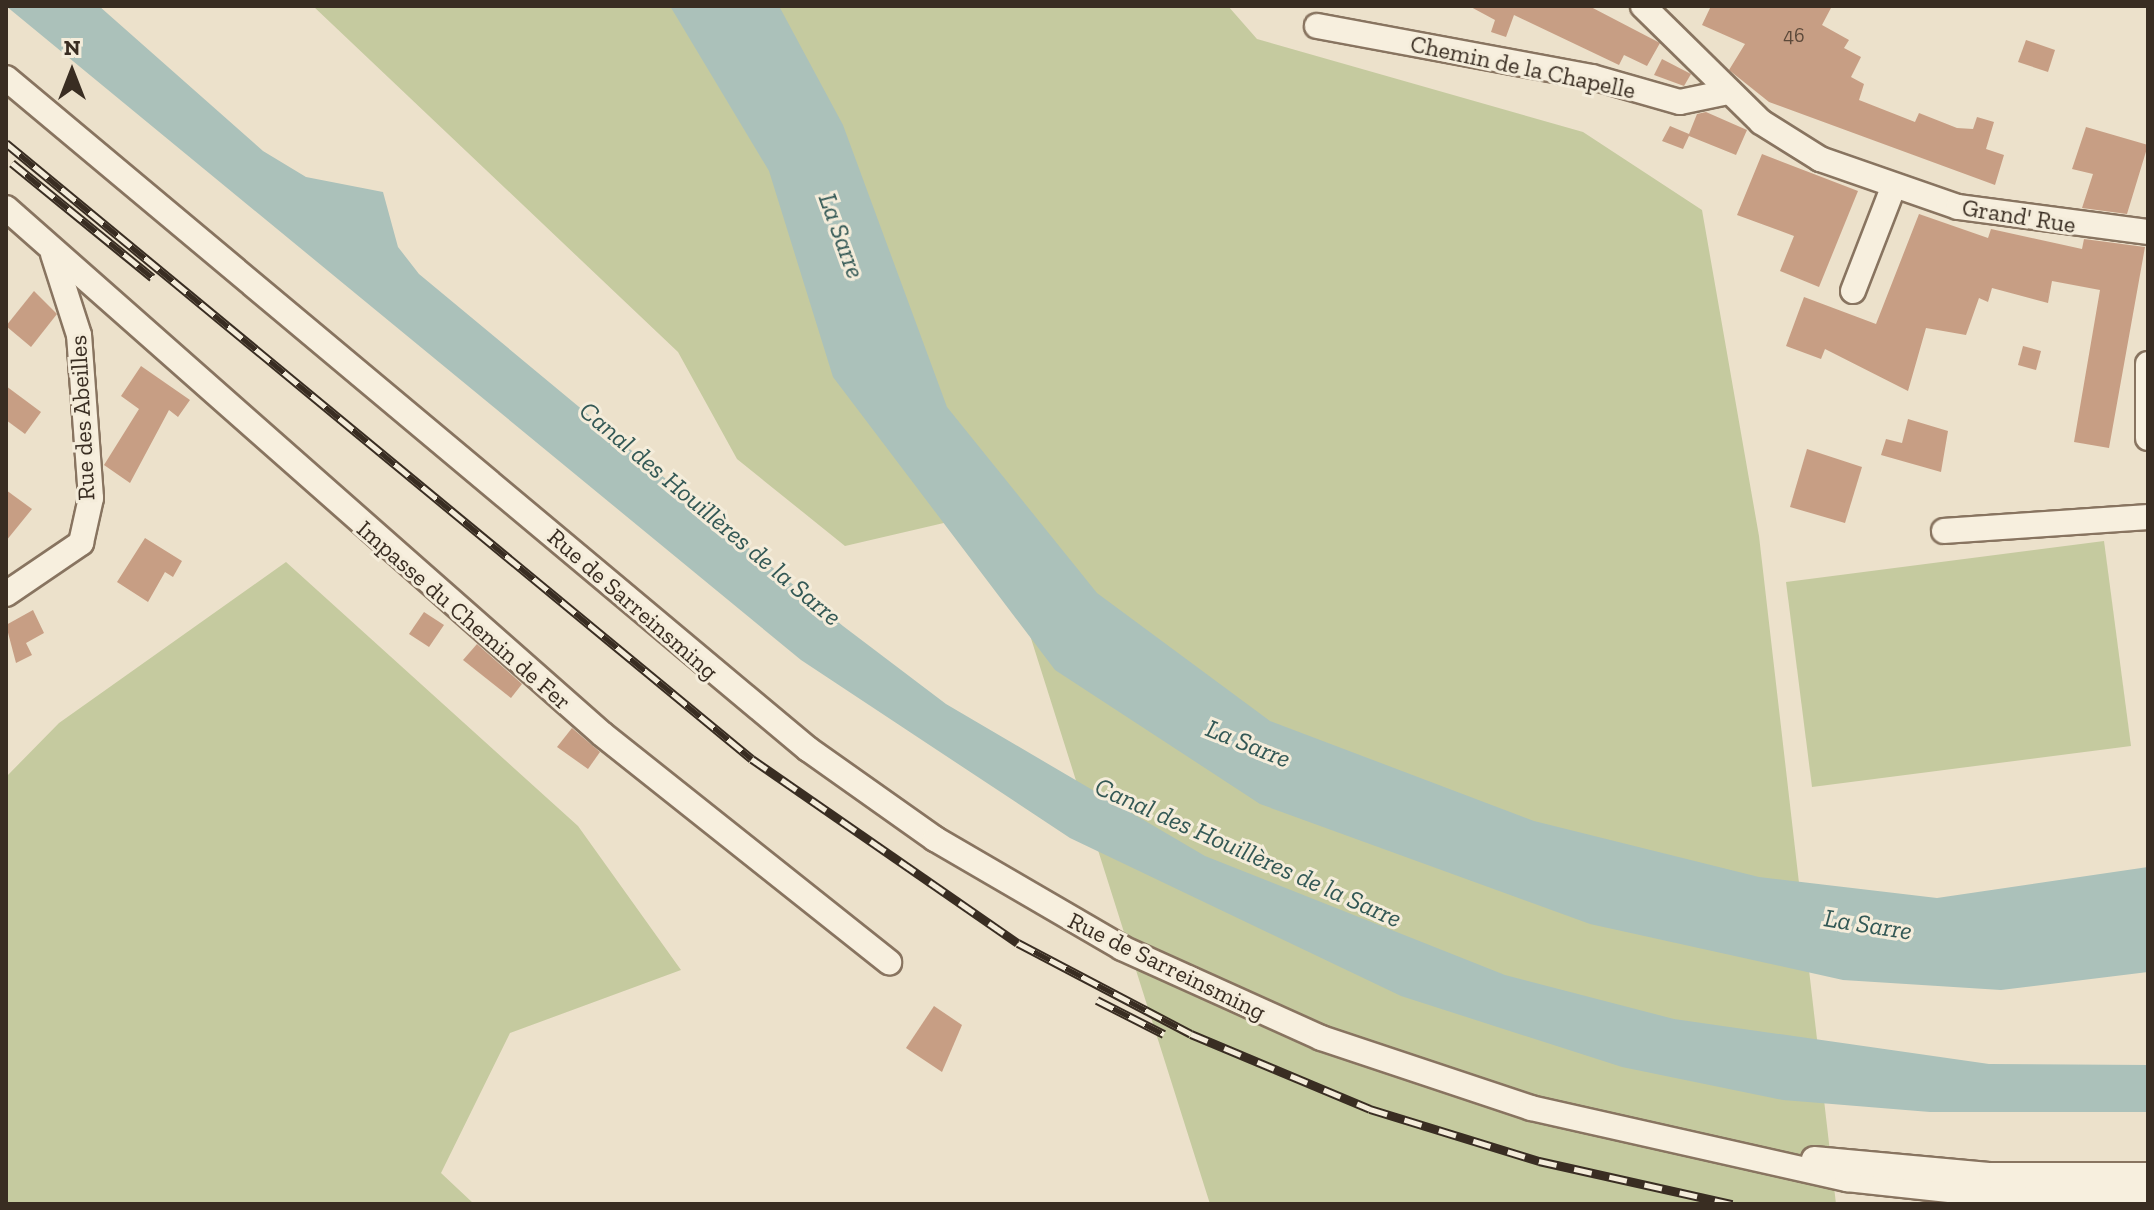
<!DOCTYPE html>
<meta charset="utf-8">
<style>
body{margin:0}
#map{position:relative;width:2154px;height:1210px;overflow:hidden;background:#ece1cb;font-family:"Zilla Slab",serif}
div>[style]{position:absolute}
.green>*{inset:0;background:#c5ca9f}
.water>*{inset:0;background:#abc1ba}
.building>*{inset:0;background:#c79e84}
.roads{filter:drop-shadow(2px 0 #887460) drop-shadow(-2px 0 #887460) drop-shadow(0 2px #887460) drop-shadow(0 -2px #887460)}
.minor>*{height:24px;margin:-12px;padding:0 12px;transform-origin:12px;border-radius:12px;background:#f7efde}
.rail>*{height:9px;margin-top:-4.5px;transform-origin:0;background:repeating-linear-gradient(90deg,#f4ecda 0 18px,#392d22 0 36px);box-sizing:border-box;border-block:2px solid #392d22}
span{translate:-50% -50%;white-space:nowrap;text-align:center;line-height:1.15;-webkit-text-stroke:6px #f4ecda;paint-order:stroke}
.number-label{font-size:20px;color:#5c493a}
.number-label span{-webkit-text-stroke-width:0}
.street-label{font-size:24px;color:#392d22}
.water-label{font-size:26px;color:#335855;font-style:italic}
.frame{position:absolute;inset:0;border:8px solid #392d22;pointer-events:none}
.north{position:absolute;left:32px;top:32px;width:80px;height:80px;-webkit-text-stroke:6px #f4ecda;paint-order:stroke;rotate:0deg;font-size:22px;font-weight:700;line-height:32px;text-align:center;color:#392d22}
.north::after{content:'';display:block;margin:auto;width:28px;height:36px;background:#392d22;clip-path:polygon(50% 0,100% 100%,50% 72%,0 100%)}
</style>
<div id="map">
<div class="green">
<div style="clip-path:polygon(313px 6px,1228px 6px,1257px 39px,1583px 132px,1702px 210px,1759px 536px,1836px 1204px,1210px 1204px,991px 512px,845px 546px,737px 459px,678px 352px)"></div>
<div style="clip-path:polygon(2104px 541px,2131px 746px,1812px 787px,1786px 582px)"></div>
<div style="clip-path:polygon(286px 562px,578px 826px,681px 970px,510px 1033px,441px 1173px,474px 1204px,6px 1204px,6px 777px,59px 723px)"></div>
</div>
<div class="water">
<div style="clip-path:polygon(6px 6px,99px 6px,263px 151px,306px 177px,383px 192px,398px 247px,419px 274px,843px 626px,946px 704px,1205px 856px,1505px 975px,1674px 1019px,1989px 1064px,2148px 1065px,2148px 1112px,1930px 1112px,1783px 1100px,1622px 1067px,1401px 996px,1070px 838px,801px 660px)"></div>
<div style="clip-path:polygon(670px 6px,779px 6px,843px 125px,947px 407px,1097px 593px,1270px 721px,1534px 821px,1759px 877px,1937px 898px,2148px 867px,2148px 972px,2001px 990px,1843px 980px,1590px 924px,1260px 804px,1055px 670px,833px 377px,769px 171px)"></div>
</div>
<div class="building">
<div style="clip-path:polygon(1469px 6px,1589px 6px,1660px 43px,1647px 66px,1624px 55px,1619px 65px,1514px 15px,1506px 37px,1491px 32px,1495px 20px)"></div>
<div style="clip-path:polygon(1711px 6px,1832px 6px,1822px 25px,1849px 40px,1844px 48px,1861px 57px,1851px 77px,1864px 84px,1859px 100px,1915px 122px,1919px 113px,1957px 128px,1973px 129px,1977px 117px,1994px 122px,1986px 149px,2004px 155px,1995px 185px,1769px 102px,1729px 70px,1745px 44px,1702px 25px)"></div>
<div style="clip-path:polygon(2026px 40px,2055px 50px,2048px 72px,2018px 62px)"></div>
<div style="clip-path:polygon(1662px 59px,1691px 74px,1684px 86px,1654px 75px)"></div>
<div style="clip-path:polygon(1706px 112px,1747px 130px,1736px 155px,1689px 136px,1683px 149px,1662px 141px,1670px 126px,1689px 134px,1697px 114px)"></div>
<div style="clip-path:polygon(2086px 127px,2148px 145px,2127px 214px,2082px 208px,2093px 174px,2072px 169px)"></div>
<div style="clip-path:polygon(1762px 154px,1858px 191px,1819px 287px,1780px 271px,1794px 236px,1737px 215px)"></div>
<div style="clip-path:polygon(1919px 214px,1988px 238px,1991px 229px,2082px 249px,2084px 239px,2145px 247px,2109px 448px,2074px 442px,2100px 290px,2052px 281px,2048px 303px,1992px 288px,1988px 302px,1979px 298px,1966px 335px,1926px 328px,1908px 391px,1825px 349px,1821px 359px,1786px 346px,1804px 297px,1876px 324px)"></div>
<div style="clip-path:polygon(34px 291px,57px 314px,31px 347px,6px 326px)"></div>
<div style="clip-path:polygon(2023px 346px,2041px 351px,2036px 370px,2018px 365px)"></div>
<div style="clip-path:polygon(141px 366px,190px 400px,178px 417px,169px 410px,130px 483px,104px 465px,139px 409px,121px 396px)"></div>
<div style="clip-path:polygon(6px 386px,41px 412px,25px 434px,6px 420px)"></div>
<div style="clip-path:polygon(1908px 419px,1948px 431px,1941px 472px,1881px 455px,1886px 439px,1902px 443px)"></div>
<div style="clip-path:polygon(1807px 449px,1862px 467px,1845px 523px,1790px 507px)"></div>
<div style="clip-path:polygon(6px 490px,32px 509px,6px 541px)"></div>
<div style="clip-path:polygon(145px 538px,182px 561px,173px 577px,165px 572px,148px 602px,117px 582px)"></div>
<div style="clip-path:polygon(33px 610px,44px 633px,26px 643px,32px 655px,16px 663px,6px 625px)"></div>
<div style="clip-path:polygon(424px 612px,444px 625px,429px 647px,409px 634px)"></div>
<div style="clip-path:polygon(477px 644px,522px 684px,511px 698px,463px 660px)"></div>
<div style="clip-path:polygon(572px 728px,600px 752px,588px 769px,557px 747px)"></div>
<div style="clip-path:polygon(934px 1006px,962px 1025px,942px 1072px,906px 1048px)"></div>
</div>
<div class="roads">
<div class="minor">
<div style="left:1643px;top:6px;width:165px;rotate:44.5deg"></div>
<div style="left:1761px;top:122px;width:70px;rotate:32.1deg"></div>
<div style="left:1820px;top:159px;width:146px;rotate:19.2deg"></div>
<div style="left:1958px;top:207px;width:192px;rotate:7.5deg"></div>
<div style="left:1317px;top:26px;width:280px;rotate:10.5deg"></div>
<div style="left:1592px;top:77px;width:91px;rotate:15.9deg"></div>
<div style="left:1680px;top:102px;width:49px;rotate:-11.8deg"></div>
<div style="left:6px;top:78px;width:1046px;rotate:39.92deg"></div>
<div style="left:808px;top:749px;width:156px;rotate:35.3deg"></div>
<div style="left:935px;top:839px;width:216px;rotate:30.2deg"></div>
<div style="left:1122px;top:948px;width:218px;rotate:24.3deg"></div>
<div style="left:1321px;top:1038px;width:221px;rotate:18.4deg"></div>
<div style="left:1531px;top:1108px;width:324px;rotate:12.7deg"></div>
<div style="left:1847px;top:1179px;width:184px;rotate:6.2deg"></div>
<div style="left:2030px;top:1199px;width:118px"></div>
<div style="left:6px;top:208px;width:795px;rotate:41.43deg"></div>
<div style="left:602px;top:734px;width:367px;rotate:38.5deg"></div>
<div style="left:1853px;top:291px;width:110px;rotate:-68.8deg"></div>
<div style="left:2148px;top:364px;width:74px;rotate:90deg"></div>
<div style="left:1944px;top:531px;width:204px;rotate:-3.9deg"></div>
<div style="left:6px;top:594px;width:91px;rotate:-34.2deg"></div>
<div style="left:81px;top:543px;width:46px;rotate:-77.5deg"></div>
<div style="left:91px;top:498px;width:163px;rotate:-94.2deg"></div>
<div style="left:79px;top:335px;width:85px;rotate:-107.8deg"></div>
<div style="left:1814px;top:1159px;width:178px;rotate:5.2deg"></div>
<div style="left:1991px;top:1175px;width:157px"></div>
</div>
</div>
<div class="rail">
<div style="left:6px;top:143px;width:967px;rotate:39.55deg"></div>
<div style="left:752px;top:759px;width:323px;rotate:34.7deg"></div>
<div style="left:1018px;top:943px;width:195px;rotate:27.7deg"></div>
<div style="left:1191px;top:1034px;width:194px;rotate:22.7deg"></div>
<div style="left:1370px;top:1109px;width:177px;rotate:17.1deg"></div>
<div style="left:1539px;top:1161px;width:198px;rotate:12.6deg"></div>
<div style="left:12px;top:163px;width:181px;rotate:39.2deg"></div>
<div style="left:1097px;top:1000px;width:75px;rotate:26.9deg"></div>
</div>
<div class="number-label">
<span style="left:1794px;top:35px">46</span>
</div>
<div class="street-label">
<span style="left:1523px;top:67px;rotate:12deg">Chemin de la Chapelle</span>
<span style="left:2019px;top:216px;rotate:9deg">Grand' Rue</span>
<span style="left:82px;top:418px;rotate:-93deg">Rue des Abeilles</span>
<span style="left:633px;top:604px;rotate:41deg">Rue de Sarreinsming</span>
<span style="left:464px;top:615px;rotate:41deg">Impasse du Chemin de Fer</span>
<span style="left:1167px;top:966px;rotate:26deg">Rue de Sarreinsming</span>
</div>
<div class="water-label">
<span style="left:841px;top:236px;rotate:70deg">La Sarre</span>
<span style="left:710px;top:514px;rotate:40deg">Canal des Houillères de la Sarre</span>
<span style="left:1248px;top:744px;rotate:22deg">La Sarre</span>
<span style="left:1248px;top:853px;rotate:24deg">Canal des Houillères de la Sarre</span>
<span style="left:1868px;top:925px;rotate:9deg">La Sarre</span>
</div>
<div class="frame"></div>
<div class="north">N</div>
</div>
